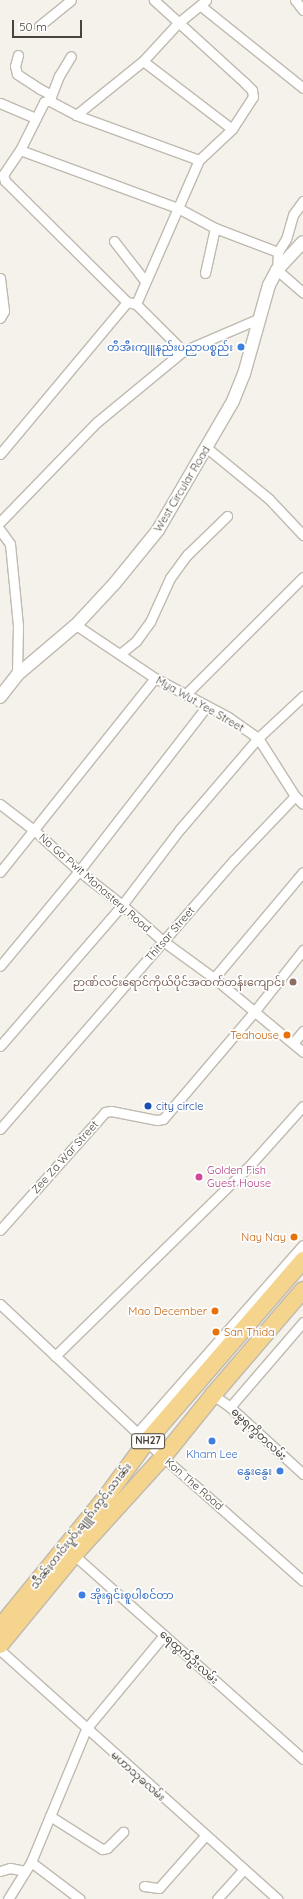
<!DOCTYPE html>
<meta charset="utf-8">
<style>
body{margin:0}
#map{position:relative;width:303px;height:1899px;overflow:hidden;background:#f5f2ec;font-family:Quicksand,"Noto Sans Myanmar",sans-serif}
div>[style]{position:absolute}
.roads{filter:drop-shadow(1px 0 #c0baaf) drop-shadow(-1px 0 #c0baaf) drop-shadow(0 1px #c0baaf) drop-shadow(0 -1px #c0baaf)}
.minor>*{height:9px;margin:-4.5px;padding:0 4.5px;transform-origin:4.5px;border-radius:4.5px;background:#fff}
.tertiary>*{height:12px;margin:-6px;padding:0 6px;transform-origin:6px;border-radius:6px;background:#fff}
.trunk>*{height:16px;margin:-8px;padding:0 8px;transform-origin:8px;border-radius:8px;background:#f5d48e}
.dots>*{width:11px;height:11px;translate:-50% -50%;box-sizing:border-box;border:2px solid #fff;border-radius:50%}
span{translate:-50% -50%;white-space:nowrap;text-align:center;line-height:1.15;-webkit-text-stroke:3.5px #fff;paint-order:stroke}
.shield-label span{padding:1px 3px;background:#fff;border:1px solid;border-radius:3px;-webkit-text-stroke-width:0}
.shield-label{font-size:10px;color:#49433a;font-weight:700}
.shop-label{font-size:11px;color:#366cbe}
.right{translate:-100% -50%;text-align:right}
.left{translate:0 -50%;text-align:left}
.street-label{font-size:11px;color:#49433a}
.education-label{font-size:11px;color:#785e54}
.food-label{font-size:11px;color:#c56008}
.transit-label{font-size:11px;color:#164399}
.hotel-label{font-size:11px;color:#b23c85}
.scale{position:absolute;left:12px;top:20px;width:70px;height:18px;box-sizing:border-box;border:2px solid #49433a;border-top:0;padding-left:5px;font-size:12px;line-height:14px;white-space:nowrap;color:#49433a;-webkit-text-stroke:3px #fff;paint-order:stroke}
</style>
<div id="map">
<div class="roads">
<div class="minor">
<div style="left:295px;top:0;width:13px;rotate:51deg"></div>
<div style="left:201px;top:6px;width:131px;rotate:38.8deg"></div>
<div style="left:39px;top:26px;width:41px;rotate:-39.1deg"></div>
<div style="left:18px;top:55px;width:11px;rotate:105deg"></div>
<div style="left:15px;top:66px;width:8px;rotate:76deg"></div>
<div style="left:17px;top:74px;width:27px;rotate:33deg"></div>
<div style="left:40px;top:89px;width:13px;rotate:27deg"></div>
<div style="left:143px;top:61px;width:112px;rotate:37.4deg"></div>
<div style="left:50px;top:99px;width:25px;rotate:-69deg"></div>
<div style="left:59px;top:76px;width:23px;rotate:-59deg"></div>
<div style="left:0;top:103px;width:39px;rotate:23deg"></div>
<div style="left:76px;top:115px;width:86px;rotate:-38.9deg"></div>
<div style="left:143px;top:61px;width:52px;rotate:-47.4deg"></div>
<div style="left:178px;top:23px;width:36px;rotate:-39deg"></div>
<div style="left:20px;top:150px;width:168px;rotate:20.2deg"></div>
<div style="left:178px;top:208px;width:42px;rotate:28.4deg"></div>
<div style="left:215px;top:228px;width:67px;rotate:20.9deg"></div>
<div style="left:303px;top:201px;width:17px;rotate:126deg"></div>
<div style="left:293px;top:215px;width:25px;rotate:106deg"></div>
<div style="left:286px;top:239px;width:15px;rotate:122deg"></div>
<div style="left:278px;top:252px;width:18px;rotate:93deg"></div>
<div style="left:277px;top:270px;width:35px;rotate:41deg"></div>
<div style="left:114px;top:241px;width:51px;rotate:52.2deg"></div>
<div style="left:205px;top:273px;width:46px;rotate:-77.5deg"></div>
<div style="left:0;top:278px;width:33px;rotate:83deg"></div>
<div style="left:4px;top:311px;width:8px;rotate:120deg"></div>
<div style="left:136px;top:304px;width:157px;rotate:-66.4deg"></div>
<div style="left:199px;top:160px;width:45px;rotate:-43.2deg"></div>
<div style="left:232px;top:129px;width:38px;rotate:-57deg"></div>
<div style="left:253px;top:97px;width:7px;rotate:-98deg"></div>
<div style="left:252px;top:90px;width:11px;rotate:-135deg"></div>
<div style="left:244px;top:82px;width:122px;rotate:-137.7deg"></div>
<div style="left:183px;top:351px;width:66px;rotate:-135deg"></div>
<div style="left:136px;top:304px;width:9px;rotate:-167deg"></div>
<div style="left:127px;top:302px;width:172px;rotate:-135.2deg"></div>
<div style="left:5px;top:181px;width:6px;rotate:-108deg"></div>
<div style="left:3px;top:175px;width:30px;rotate:-56deg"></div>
<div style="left:20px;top:150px;width:54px;rotate:-63.4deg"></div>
<div style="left:44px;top:102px;width:3px;rotate:-18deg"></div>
<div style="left:47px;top:101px;width:3px"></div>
<div style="left:50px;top:101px;width:30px;rotate:28deg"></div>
<div style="left:76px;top:115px;width:131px;rotate:20.1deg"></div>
<div style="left:207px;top:448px;width:80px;rotate:39.4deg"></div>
<div style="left:269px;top:499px;width:50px;rotate:46.6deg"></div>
<div style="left:0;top:454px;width:198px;rotate:-50.1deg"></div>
<div style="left:0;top:522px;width:139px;rotate:-45.9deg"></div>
<div style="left:97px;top:422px;width:112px;rotate:-39.5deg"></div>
<div style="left:183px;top:351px;width:84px;rotate:-23.2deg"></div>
<div style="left:0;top:530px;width:17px;rotate:54deg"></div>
<div style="left:10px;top:544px;width:82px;rotate:84.4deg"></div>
<div style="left:18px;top:626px;width:49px;rotate:91.2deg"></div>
<div style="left:76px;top:625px;width:95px;rotate:33.9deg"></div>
<div style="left:155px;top:678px;width:83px;rotate:28.1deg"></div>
<div style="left:228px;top:717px;width:37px;rotate:35deg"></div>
<div style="left:258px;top:738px;width:69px;rotate:57.5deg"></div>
<div style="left:295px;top:796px;width:11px;rotate:45deg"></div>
<div style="left:120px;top:654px;width:21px;rotate:-39deg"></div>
<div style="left:136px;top:641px;width:24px;rotate:-54deg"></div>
<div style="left:150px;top:622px;width:48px;rotate:-65.6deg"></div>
<div style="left:170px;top:578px;width:29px;rotate:-54deg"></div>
<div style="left:187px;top:555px;width:56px;rotate:-44.3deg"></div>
<div style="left:186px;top:694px;width:165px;rotate:-45deg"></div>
<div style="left:0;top:804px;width:44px;rotate:37.6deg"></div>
<div style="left:35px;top:831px;width:59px;rotate:42.3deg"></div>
<div style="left:79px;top:871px;width:55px;rotate:38.3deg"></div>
<div style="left:122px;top:905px;width:55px;rotate:41.3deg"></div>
<div style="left:163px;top:941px;width:63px;rotate:36deg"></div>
<div style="left:214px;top:978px;width:116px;rotate:39.7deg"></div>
<div style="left:0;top:872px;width:248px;rotate:-51.4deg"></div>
<div style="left:0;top:966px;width:124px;rotate:-50.3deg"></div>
<div style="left:79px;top:871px;width:209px;rotate:-52.2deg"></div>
<div style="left:214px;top:978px;width:138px;rotate:-50deg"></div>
<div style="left:293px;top:1043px;width:16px;rotate:-50deg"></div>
<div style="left:0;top:1046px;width:186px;rotate:-49.1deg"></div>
<div style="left:122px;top:905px;width:96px;rotate:-52.7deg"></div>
<div style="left:180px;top:829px;width:120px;rotate:-49.4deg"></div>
<div style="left:258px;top:738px;width:62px;rotate:-43deg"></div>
<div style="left:0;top:1129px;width:357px;rotate:-49deg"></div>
<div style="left:234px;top:860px;width:88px;rotate:-46.4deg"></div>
<div style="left:0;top:1230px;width:158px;rotate:-48.3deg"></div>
<div style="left:105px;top:1112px;width:6px;rotate:-9deg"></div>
<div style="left:111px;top:1111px;width:47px;rotate:11.1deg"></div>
<div style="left:157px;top:1120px;width:6px;rotate:-9deg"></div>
<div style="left:163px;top:1119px;width:140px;rotate:-49.6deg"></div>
<div style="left:254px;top:1012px;width:79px;rotate:-51.7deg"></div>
<div style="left:0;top:1304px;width:224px;rotate:43.2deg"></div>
<div style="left:163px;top:1457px;width:187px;rotate:41.5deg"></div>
<div style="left:55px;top:1356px;width:276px;rotate:-44.4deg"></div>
<div style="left:252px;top:1163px;width:76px;rotate:-48.2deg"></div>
<div style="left:213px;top:1395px;width:21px;rotate:35deg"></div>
<div style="left:230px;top:1407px;width:99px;rotate:42.5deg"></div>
<div style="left:230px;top:1407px;width:112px;rotate:-49.3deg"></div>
<div style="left:138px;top:1432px;width:249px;rotate:-48.6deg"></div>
<div style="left:74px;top:1555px;width:307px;rotate:41.7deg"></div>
<div style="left:0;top:1650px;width:373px;rotate:41.9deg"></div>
<div style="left:50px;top:1816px;width:62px;rotate:32.4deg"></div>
<div style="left:102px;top:1849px;width:5px;rotate:-11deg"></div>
<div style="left:107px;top:1848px;width:23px;rotate:-45deg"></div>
<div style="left:31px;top:1862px;width:61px;rotate:37.1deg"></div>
<div style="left:0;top:1871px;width:10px;rotate:-17deg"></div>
<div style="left:10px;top:1868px;width:15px;rotate:11deg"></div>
<div style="left:144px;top:1886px;width:15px;rotate:8deg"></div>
<div style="left:159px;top:1888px;width:69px;rotate:-48.5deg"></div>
<div style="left:8px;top:1899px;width:44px;rotate:-58.1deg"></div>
<div style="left:31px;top:1862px;width:144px;rotate:-67.5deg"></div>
<div style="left:86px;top:1729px;width:122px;rotate:-50.3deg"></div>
<div style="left:217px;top:1899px;width:40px;rotate:-48deg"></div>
</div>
<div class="tertiary">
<div style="left:0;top:697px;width:28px;rotate:-52deg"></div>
<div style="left:17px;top:675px;width:77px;rotate:-40.3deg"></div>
<div style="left:76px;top:625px;width:57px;rotate:-47.1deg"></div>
<div style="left:115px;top:583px;width:68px;rotate:-50.9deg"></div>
<div style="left:158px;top:530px;width:149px;rotate:-59.8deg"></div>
<div style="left:233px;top:401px;width:29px;rotate:-68deg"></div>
<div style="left:244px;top:374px;width:92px;rotate:-74.3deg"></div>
<div style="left:269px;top:285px;width:17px;rotate:-62deg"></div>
<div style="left:277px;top:270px;width:38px;rotate:-47deg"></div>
</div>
<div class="trunk">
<div style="left:0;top:1627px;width:168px;rotate:-50.8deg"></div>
<div style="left:106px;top:1497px;width:69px;rotate:-53.8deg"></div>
<div style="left:147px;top:1441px;width:239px;rotate:-49.2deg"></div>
<div style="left:0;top:1645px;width:117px;rotate:-50.6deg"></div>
<div style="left:74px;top:1555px;width:132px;rotate:-47.8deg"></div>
<div style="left:163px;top:1457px;width:80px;rotate:-51.1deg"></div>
<div style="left:213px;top:1395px;width:138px;rotate:-49.4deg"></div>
</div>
</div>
<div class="dots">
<div style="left:241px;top:347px;background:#3f7fe0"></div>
<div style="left:293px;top:982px;background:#8d6e63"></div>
<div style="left:287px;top:1035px;background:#e8710a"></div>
<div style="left:148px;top:1106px;background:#1a4fb4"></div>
<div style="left:199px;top:1177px;background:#d1479c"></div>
<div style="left:294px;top:1237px;background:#e8710a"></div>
<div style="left:215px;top:1311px;background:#e8710a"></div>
<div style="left:216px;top:1332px;background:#e8710a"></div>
<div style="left:212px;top:1441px;background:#3f7fe0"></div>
<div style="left:280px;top:1471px;background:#3f7fe0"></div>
<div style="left:82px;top:1595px;background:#3f7fe0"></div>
</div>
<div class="shield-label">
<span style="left:148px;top:1441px">NH27</span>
</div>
<div class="shop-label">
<span class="right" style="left:233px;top:347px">တီအီးကျူနည်းပညာပစ္စည်း</span>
<span style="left:212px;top:1454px">Kham Lee</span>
<span class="right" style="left:272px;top:1471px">နွေးနွေး</span>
<span class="left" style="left:90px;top:1595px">အိုးရှင်းစူပါစင်တာ</span>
</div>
<div class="street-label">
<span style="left:182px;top:489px;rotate:-59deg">West Circular Road</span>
<span style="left:200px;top:704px;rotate:30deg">Mya Wut Yee Street</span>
<span style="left:95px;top:883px;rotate:41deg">Na Ga Pwit Monastery Road</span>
<span style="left:170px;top:934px;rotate:-49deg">Thitsar Street</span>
<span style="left:65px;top:1157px;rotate:-48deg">Zee Za War Street</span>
<span style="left:259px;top:1434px;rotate:43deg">ဓမ္မရက္ခိတလမ်း</span>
<span style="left:194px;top:1484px;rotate:41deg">Kon The Road</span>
<span style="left:81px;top:1526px;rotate:-52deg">သဵႅၼ်ႈတၢင်းပူဝ်ႇၶျူၵ်ႉဢွင်ႇသၢၼ်း</span>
<span style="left:189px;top:1657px;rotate:42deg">ရေထွက်ဦးလမ်း</span>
<span style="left:138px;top:1776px;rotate:42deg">မဟာသုခလမ်း</span>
</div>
<div class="education-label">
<span class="right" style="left:285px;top:982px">ဉာဏ်လင်းရောင်ကိုယ်ပိုင်အထက်တန်း‌ကျောင်း</span>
</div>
<div class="food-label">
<span class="right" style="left:279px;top:1035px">Teahouse</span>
<span class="right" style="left:286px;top:1237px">Nay Nay</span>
<span class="right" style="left:207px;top:1311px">Mao December</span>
<span class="left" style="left:224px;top:1332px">San Thida</span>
</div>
<div class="transit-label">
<span class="left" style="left:156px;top:1106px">city circle</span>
</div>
<div class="hotel-label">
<span class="left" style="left:207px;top:1177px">Golden Fish<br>Guest House</span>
</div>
<div class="scale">50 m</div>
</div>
